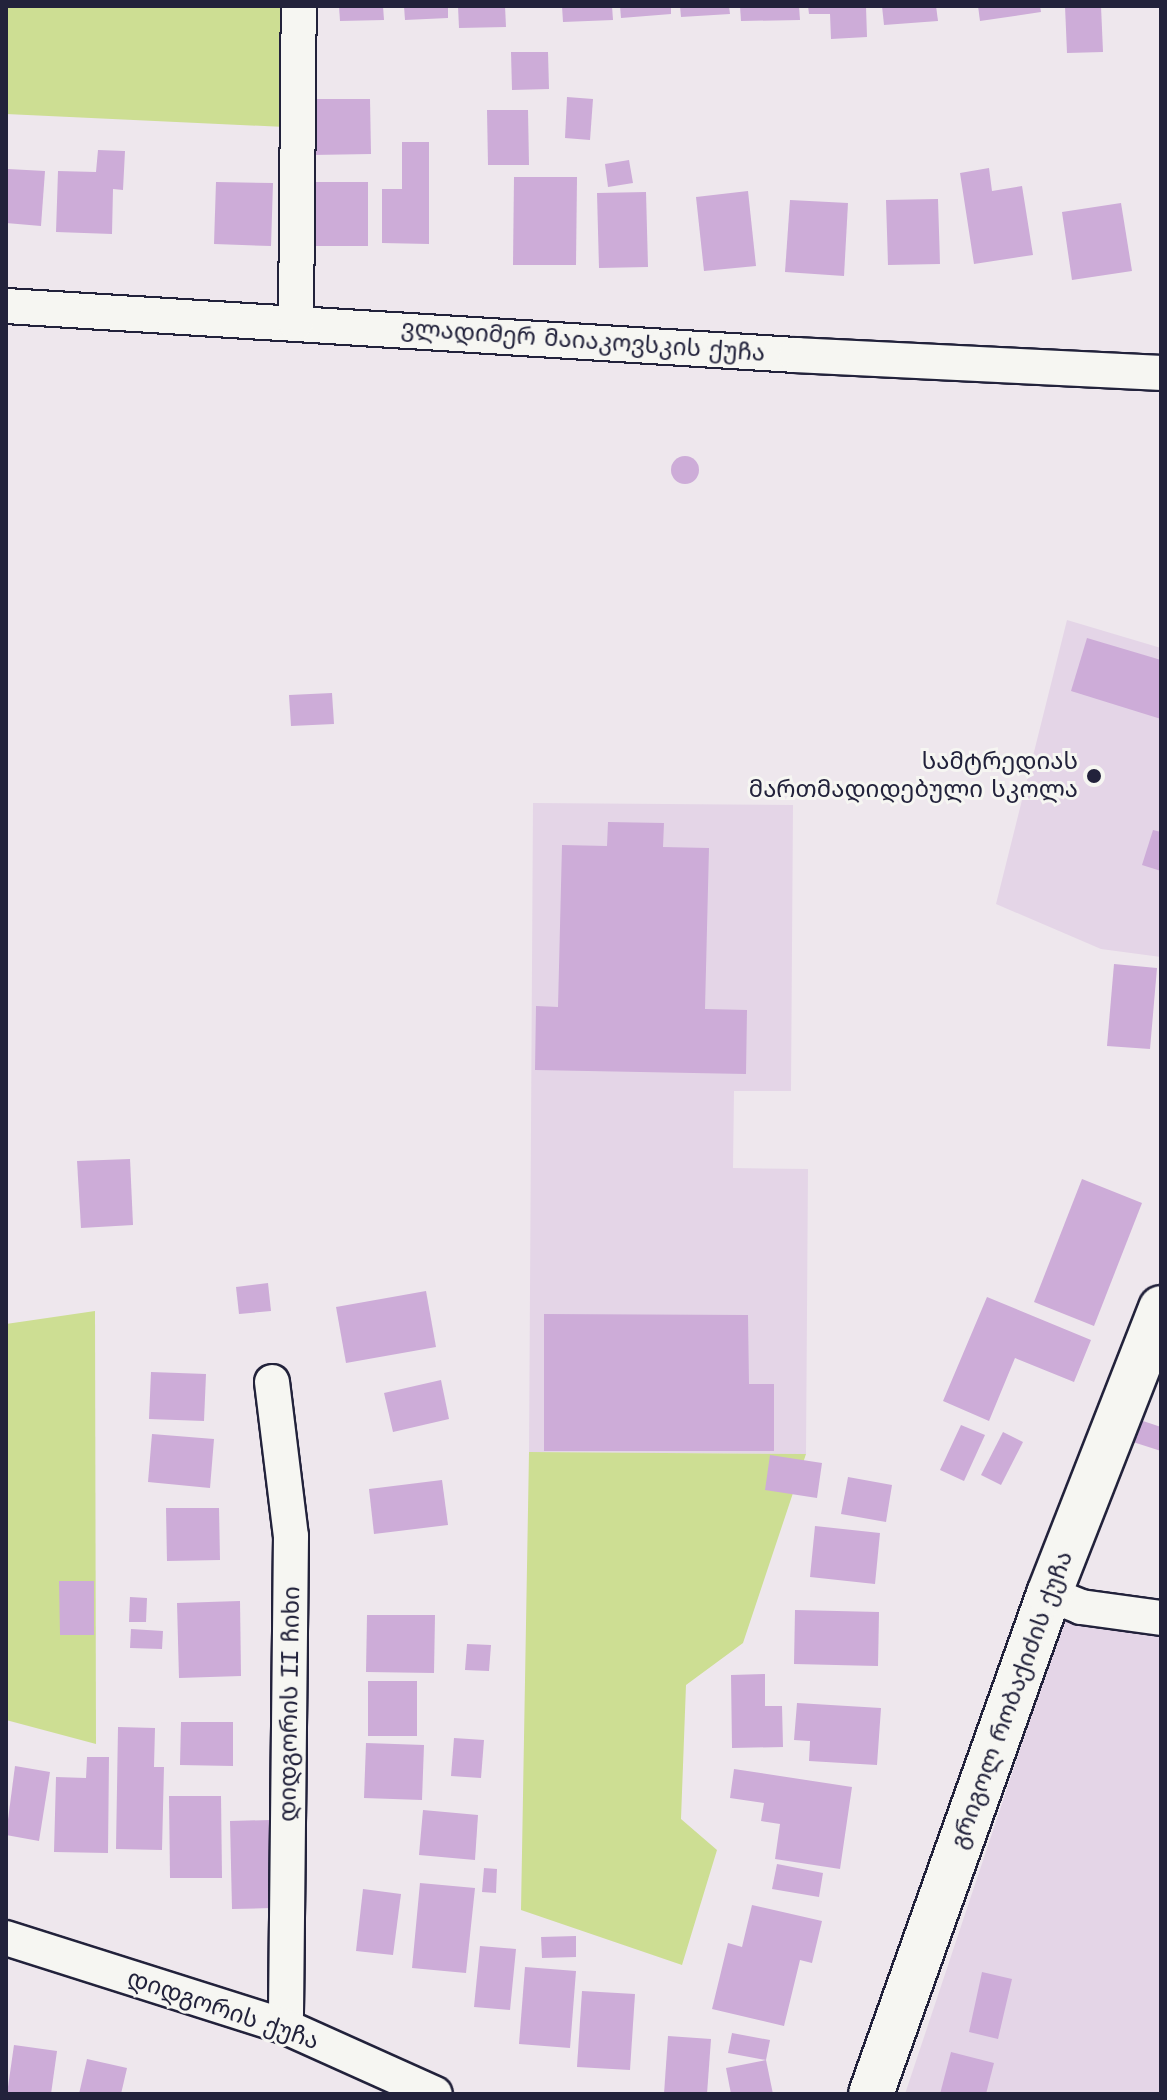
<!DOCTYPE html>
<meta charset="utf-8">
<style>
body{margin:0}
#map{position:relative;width:1167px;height:2100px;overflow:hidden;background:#eee7ed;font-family:"Shantell Sans","Noto Sans Georgian",sans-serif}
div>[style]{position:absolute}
.built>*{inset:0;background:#e4d5e7}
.green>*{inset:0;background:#cdde93}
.building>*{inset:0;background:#cdacd8}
.round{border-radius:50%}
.roads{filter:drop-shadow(2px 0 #22223b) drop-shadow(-2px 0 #22223b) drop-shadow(0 2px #22223b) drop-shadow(0 -2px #22223b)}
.street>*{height:34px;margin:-17px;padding:0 17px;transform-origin:17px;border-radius:17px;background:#f6f6f2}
.secondary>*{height:44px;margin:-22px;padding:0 22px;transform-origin:22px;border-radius:22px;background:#f6f6f2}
.dots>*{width:22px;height:22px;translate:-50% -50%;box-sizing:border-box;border:4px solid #f6f6f2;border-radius:50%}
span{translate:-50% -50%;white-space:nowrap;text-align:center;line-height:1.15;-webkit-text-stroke:6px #f6f6f2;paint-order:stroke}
.street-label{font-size:24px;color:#22223b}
.poi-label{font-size:24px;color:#22223b}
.right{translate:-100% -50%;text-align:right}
.frame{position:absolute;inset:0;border:8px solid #22223b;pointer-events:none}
</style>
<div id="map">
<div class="built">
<div style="clip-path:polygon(1067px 620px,1161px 648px,1161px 957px,1101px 949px,996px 904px)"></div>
<div style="clip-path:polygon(533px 803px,793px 805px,791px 1091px,734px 1091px,733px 1168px,808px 1169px,806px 1454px,529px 1452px)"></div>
<div style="clip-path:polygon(1065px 1615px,1161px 1631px,1161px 2094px,905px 2094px)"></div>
</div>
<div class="green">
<div style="clip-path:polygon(6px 6px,287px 6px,285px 127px,6px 114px)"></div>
<div style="clip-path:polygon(95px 1311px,96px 1744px,6px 1720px,6px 1324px)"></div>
<div style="clip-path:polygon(529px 1452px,806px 1454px,743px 1643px,686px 1685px,681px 1819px,717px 1850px,682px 1965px,521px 1910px)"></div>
</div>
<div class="building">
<div style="clip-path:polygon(339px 6px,383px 6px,384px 20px,340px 21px)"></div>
<div style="clip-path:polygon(404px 6px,448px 6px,448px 18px,405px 20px)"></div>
<div style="clip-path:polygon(458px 6px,505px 6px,506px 27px,459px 28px)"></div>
<div style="clip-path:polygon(562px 6px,612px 6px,613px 20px,563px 22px)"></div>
<div style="clip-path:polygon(620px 6px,671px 6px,671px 14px,621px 18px)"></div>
<div style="clip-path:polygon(680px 6px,729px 6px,730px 14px,681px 17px)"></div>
<div style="clip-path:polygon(740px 6px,799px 6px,800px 20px,741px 21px)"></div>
<div style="clip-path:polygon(808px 6px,866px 6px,867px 37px,831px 39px,830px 14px,809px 14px)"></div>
<div style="clip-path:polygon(882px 6px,936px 6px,938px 21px,884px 25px)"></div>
<div style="clip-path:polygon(978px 6px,1040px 6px,1041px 12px,980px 21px)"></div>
<div style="clip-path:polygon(1065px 6px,1101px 6px,1103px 52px,1067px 53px)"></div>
<div style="clip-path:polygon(511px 52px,548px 52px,549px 89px,512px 90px)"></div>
<div style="clip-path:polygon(567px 97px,593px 99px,590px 140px,565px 138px)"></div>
<div style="clip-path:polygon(311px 99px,370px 99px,371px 154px,312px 155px)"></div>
<div style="clip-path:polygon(487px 110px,528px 110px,529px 165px,488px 165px)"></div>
<div style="clip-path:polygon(402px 142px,429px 142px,429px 244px,382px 243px,382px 189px,402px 189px)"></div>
<div style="clip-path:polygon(98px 150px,125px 151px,123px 190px,113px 189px,112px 234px,56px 232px,58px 171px,96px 172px)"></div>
<div style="clip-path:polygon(629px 160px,633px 183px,608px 187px,605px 164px)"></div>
<div style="clip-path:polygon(989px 168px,992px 191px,1022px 186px,1033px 255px,974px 264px,960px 173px)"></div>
<div style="clip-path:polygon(8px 169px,45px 171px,41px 226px,6px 223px)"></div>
<div style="clip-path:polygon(514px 177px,577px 177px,576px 265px,513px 265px)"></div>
<div style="clip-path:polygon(216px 182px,273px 183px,271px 246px,214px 244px)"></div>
<div style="clip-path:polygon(307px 182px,368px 182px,368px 246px,307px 246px)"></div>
<div style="clip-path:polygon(748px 191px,756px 266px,704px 271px,696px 197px)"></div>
<div style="clip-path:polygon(646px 192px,648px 267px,599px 268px,597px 193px)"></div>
<div style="clip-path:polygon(938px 199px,940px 264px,888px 265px,886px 200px)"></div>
<div style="clip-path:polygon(790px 200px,848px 203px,844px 276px,785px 272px)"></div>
<div style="clip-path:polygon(1121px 203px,1132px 271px,1072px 280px,1062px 212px)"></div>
<div class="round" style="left:671px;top:456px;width:28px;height:28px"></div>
<div style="clip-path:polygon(1087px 638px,1161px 660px,1161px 719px,1071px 691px)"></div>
<div style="clip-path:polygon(332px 693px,334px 724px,291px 726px,289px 695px)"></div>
<div style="clip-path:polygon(608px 822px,664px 823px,663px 847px,709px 848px,705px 1009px,747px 1010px,746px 1074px,535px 1070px,536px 1006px,558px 1007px,562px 845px,607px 846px)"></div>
<div style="clip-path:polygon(1153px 830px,1161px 832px,1161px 871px,1142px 865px)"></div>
<div style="clip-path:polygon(1114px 964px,1157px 968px,1150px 1049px,1107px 1046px)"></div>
<div style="clip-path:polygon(130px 1159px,133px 1225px,81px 1228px,77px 1161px)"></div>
<div style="clip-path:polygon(1082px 1179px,1142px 1203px,1094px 1326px,1034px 1302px)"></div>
<div style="clip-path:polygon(268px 1283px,271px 1311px,239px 1314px,236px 1287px)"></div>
<div style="clip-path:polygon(426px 1291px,436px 1347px,346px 1363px,336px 1307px)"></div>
<div style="clip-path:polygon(987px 1297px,1091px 1340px,1074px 1382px,1015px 1358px,989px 1421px,943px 1401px)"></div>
<div style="clip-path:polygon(544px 1314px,748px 1315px,749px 1384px,774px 1384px,774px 1451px,544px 1451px)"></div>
<div style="clip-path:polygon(151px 1372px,206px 1374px,204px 1421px,149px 1419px)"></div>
<div style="clip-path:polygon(441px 1380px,449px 1419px,393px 1432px,384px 1393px)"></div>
<div style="clip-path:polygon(1140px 1420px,1161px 1427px,1161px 1451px,1133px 1442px)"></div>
<div style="clip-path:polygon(961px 1425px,985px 1435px,964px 1481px,940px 1470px)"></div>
<div style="clip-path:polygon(1003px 1432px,1023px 1442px,1001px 1485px,981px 1475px)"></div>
<div style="clip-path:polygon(152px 1434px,214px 1439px,210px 1488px,148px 1482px)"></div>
<div style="clip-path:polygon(770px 1455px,822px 1463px,817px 1498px,765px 1490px)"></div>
<div style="clip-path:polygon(848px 1477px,892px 1485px,886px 1522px,841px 1514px)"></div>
<div style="clip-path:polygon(442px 1480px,448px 1525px,374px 1534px,369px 1489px)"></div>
<div style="clip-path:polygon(166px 1508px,219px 1508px,220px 1560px,167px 1561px)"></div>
<div style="clip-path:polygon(815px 1526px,880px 1533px,875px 1584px,810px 1577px)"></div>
<div style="clip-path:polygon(59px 1581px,94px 1581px,94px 1635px,60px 1635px)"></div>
<div style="clip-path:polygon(130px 1597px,147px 1598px,146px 1622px,129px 1622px)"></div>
<div style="clip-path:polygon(240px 1601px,241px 1676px,179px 1678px,177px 1603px)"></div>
<div style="clip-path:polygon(795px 1610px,879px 1612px,878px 1666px,794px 1664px)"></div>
<div style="clip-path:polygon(367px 1615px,435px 1615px,434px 1673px,366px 1672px)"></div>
<div style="clip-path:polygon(131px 1629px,163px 1631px,162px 1649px,130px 1648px)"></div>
<div style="clip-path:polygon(467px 1644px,491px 1645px,489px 1671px,465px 1670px)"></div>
<div style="clip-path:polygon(765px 1674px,765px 1706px,782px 1706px,783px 1747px,732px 1748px,731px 1675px)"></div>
<div style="clip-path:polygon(368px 1681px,417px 1681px,417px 1736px,368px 1736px)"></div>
<div style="clip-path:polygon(797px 1703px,881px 1708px,877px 1765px,809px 1761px,810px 1741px,794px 1740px)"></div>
<div style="clip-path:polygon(181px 1722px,233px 1722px,233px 1766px,180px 1765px)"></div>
<div style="clip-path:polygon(118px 1727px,155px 1728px,154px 1767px,164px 1767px,162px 1850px,116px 1849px)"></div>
<div style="clip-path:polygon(454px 1738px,484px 1740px,481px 1778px,451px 1776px)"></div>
<div style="clip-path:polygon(366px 1743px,424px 1745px,422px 1800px,364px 1798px)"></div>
<div style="clip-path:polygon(87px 1757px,109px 1757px,108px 1853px,54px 1852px,56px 1777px,86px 1778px)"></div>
<div style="clip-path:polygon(15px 1766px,50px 1772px,39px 1841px,6px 1835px)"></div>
<div style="clip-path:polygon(734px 1769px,852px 1787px,840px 1869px,775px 1859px,780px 1824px,761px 1821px,764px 1803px,730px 1798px)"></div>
<div style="clip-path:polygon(169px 1796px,221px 1796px,222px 1878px,170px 1878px)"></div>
<div style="clip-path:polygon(423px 1810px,478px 1815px,475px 1860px,419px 1855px)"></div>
<div style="clip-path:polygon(270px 1820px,271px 1908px,232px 1909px,230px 1821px)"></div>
<div style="clip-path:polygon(777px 1864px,823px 1873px,819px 1897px,772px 1889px)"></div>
<div style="clip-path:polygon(484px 1868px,497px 1869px,496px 1893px,482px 1892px)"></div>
<div style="clip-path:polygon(420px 1883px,475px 1888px,466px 1973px,412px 1968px)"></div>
<div style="clip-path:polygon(363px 1889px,401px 1894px,393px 1955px,356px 1951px)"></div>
<div style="clip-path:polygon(752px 1905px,822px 1921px,812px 1963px,800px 1960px,784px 2026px,712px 2009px,728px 1943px,742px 1947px)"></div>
<div style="clip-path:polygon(576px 1936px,576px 1957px,542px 1958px,541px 1937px)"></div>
<div style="clip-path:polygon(480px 1946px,516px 1949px,510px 2010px,474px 2007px)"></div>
<div style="clip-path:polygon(525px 1967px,576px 1971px,570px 2048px,519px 2044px)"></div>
<div style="clip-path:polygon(982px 1972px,1012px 1979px,998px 2039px,969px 2032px)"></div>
<div style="clip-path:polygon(582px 1991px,635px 1994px,630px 2070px,577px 2067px)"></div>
<div style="clip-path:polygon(732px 2033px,770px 2040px,766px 2060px,728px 2053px)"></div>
<div style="clip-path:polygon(668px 2036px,711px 2039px,707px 2094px,664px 2094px)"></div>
<div style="clip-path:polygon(14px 2045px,57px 2051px,51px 2094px,7px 2094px)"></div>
<div style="clip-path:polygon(951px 2052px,994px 2063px,986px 2094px,940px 2094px)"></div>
<div style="clip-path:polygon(87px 2059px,127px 2068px,121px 2094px,79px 2094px)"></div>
<div style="clip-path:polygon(766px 2060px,773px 2094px,731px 2094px,726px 2068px)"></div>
</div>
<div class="roads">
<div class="street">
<div style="left:6px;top:306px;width:792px;rotate:3.55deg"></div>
<div style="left:796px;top:355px;width:365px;rotate:2.8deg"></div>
<div style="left:296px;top:323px;width:317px;rotate:-89.5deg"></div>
<div style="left:272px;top:1382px;width:155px;rotate:83deg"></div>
<div style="left:291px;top:1536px;width:491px;rotate:90.6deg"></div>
<div style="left:1049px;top:1594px;width:35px;rotate:22deg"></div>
<div style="left:1081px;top:1607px;width:81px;rotate:7.8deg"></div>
<div style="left:6px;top:1938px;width:294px;rotate:17.6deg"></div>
<div style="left:286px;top:2027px;width:163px;rotate:24.2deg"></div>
</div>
<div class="secondary">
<div style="left:871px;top:2094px;width:531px;rotate:-70.4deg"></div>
<div style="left:1049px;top:1594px;width:307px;rotate:-68.6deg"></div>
</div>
</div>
<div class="dots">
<div style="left:1094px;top:776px;background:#22223b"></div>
</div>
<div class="street-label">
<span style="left:583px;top:341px;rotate:4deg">ვლადიმერ მაიაკოვსკის ქუჩა</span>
<span style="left:1012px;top:1700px;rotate:-70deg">გრიგოლ რობაქიძის ქუჩა</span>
<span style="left:290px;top:1704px;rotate:-89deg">დიდგორის II ჩიხი</span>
<span style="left:223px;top:2010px;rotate:19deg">დიდგორის ქუჩა</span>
</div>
<div class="poi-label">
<span class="right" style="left:1078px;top:776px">სამტრედიას<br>მართმადიდებული სკოლა</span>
</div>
<div class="frame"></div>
</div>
